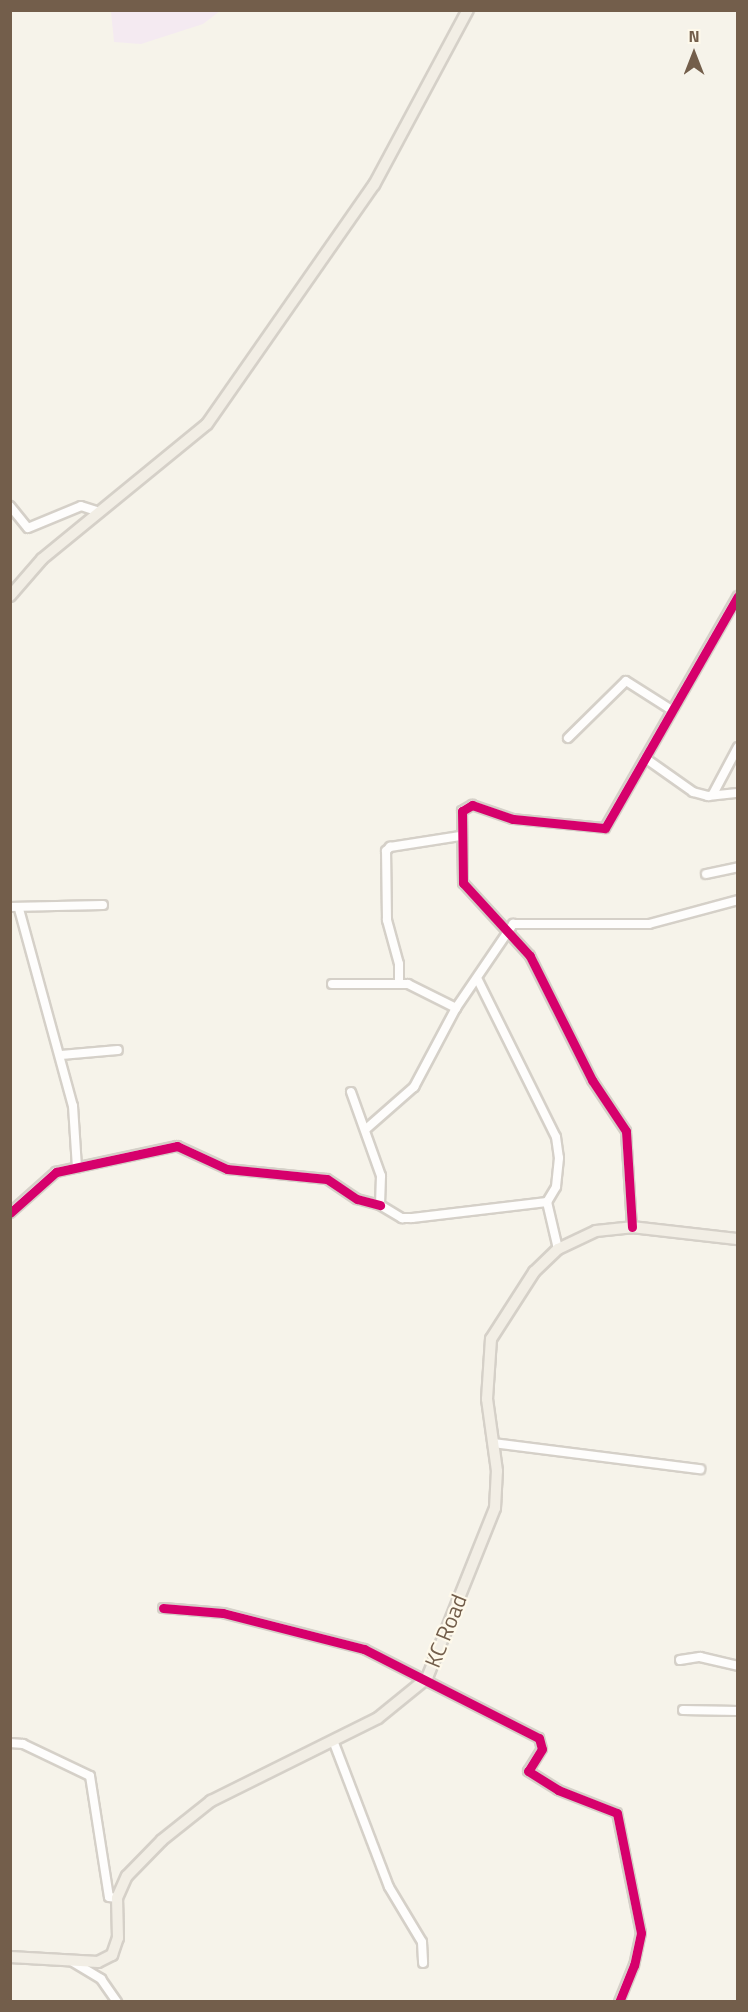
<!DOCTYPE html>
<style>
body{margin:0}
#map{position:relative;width:748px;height:2012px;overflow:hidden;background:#f6f3ea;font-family:"Titillium Web",sans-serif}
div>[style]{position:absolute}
.education>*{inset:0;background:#f4eaf1}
.roads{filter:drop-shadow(2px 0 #d5d0c8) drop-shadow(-2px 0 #d5d0c8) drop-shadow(0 2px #d5d0c8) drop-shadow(0 -2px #d5d0c8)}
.minor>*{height:8px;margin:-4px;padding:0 4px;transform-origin:4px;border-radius:4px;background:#fefdfc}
.major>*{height:10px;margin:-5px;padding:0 5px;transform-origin:5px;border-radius:5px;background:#f2eee5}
.cycleway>*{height:9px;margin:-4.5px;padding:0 4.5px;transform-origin:4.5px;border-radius:4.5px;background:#d6006c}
span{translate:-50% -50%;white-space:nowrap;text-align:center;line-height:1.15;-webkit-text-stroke:4.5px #fef9eb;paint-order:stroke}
.street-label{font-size:22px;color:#735e4b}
.frame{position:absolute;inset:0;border:12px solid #735e4b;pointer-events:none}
.north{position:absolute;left:664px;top:24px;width:60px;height:60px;-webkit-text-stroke:4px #fef9eb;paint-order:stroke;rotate:0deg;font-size:16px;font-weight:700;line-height:24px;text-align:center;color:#735e4b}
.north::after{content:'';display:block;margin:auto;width:21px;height:27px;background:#735e4b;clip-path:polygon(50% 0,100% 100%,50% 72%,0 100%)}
</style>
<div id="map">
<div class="education">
<div style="clip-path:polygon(111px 11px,111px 10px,220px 11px,203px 24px,141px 44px,114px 42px)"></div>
</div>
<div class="roads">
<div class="minor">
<div style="left:10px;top:506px;width:28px;rotate:51deg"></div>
<div style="left:28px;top:528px;width:57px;rotate:-22.5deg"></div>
<div style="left:81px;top:506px;width:19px;rotate:18deg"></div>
<div style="left:568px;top:738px;width:81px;rotate:-44.5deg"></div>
<div style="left:626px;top:681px;width:52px;rotate:32.5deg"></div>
<div style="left:645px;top:758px;width:59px;rotate:35.3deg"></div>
<div style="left:693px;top:792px;width:16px;rotate:15deg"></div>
<div style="left:708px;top:796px;width:30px;rotate:-6deg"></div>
<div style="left:713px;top:794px;width:53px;rotate:-62deg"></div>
<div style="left:706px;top:874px;width:33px;rotate:-12deg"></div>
<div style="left:10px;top:907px;width:93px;rotate:-1.2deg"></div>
<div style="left:19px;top:909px;width:204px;rotate:74.7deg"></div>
<div style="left:73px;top:1106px;width:62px;rotate:86.3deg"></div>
<div style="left:478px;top:980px;width:175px;rotate:63.6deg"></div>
<div style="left:556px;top:1137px;width:21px;rotate:82deg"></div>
<div style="left:559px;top:1158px;width:29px;rotate:96deg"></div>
<div style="left:556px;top:1187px;width:17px;rotate:121deg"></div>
<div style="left:547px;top:1202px;width:48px;rotate:76.8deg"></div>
<div style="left:332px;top:984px;width:76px"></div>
<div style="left:408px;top:984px;width:54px;rotate:26.6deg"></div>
<div style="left:399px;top:984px;width:20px;rotate:-90deg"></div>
<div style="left:399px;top:964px;width:46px;rotate:-105.3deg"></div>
<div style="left:387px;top:920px;width:69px;rotate:-90.8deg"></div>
<div style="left:386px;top:851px;width:6px;rotate:-45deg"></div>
<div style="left:390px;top:847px;width:71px;rotate:-8.9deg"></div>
<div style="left:61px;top:1055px;width:57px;rotate:-5deg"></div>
<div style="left:351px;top:1092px;width:89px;rotate:70.3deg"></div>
<div style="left:381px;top:1176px;width:29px;rotate:92deg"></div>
<div style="left:380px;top:1205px;width:26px;rotate:31deg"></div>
<div style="left:402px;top:1218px;width:10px"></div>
<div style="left:412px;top:1218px;width:136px;rotate:-6.8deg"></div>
<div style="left:366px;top:1129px;width:64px;rotate:-41.2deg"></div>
<div style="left:414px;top:1087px;width:89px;rotate:-62deg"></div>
<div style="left:456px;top:1008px;width:102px;rotate:-55.8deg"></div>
<div style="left:513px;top:924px;width:136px"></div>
<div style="left:649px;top:924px;width:92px;rotate:-15.1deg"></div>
<div style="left:10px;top:1213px;width:62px;rotate:-41.7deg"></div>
<div style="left:56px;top:1172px;width:124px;rotate:-12.1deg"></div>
<div style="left:177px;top:1146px;width:55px;rotate:24.7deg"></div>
<div style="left:227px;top:1169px;width:100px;rotate:5.7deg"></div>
<div style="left:327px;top:1179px;width:36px;rotate:34deg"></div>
<div style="left:357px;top:1199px;width:24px;rotate:15deg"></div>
<div style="left:632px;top:1227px;width:96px;rotate:-93.6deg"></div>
<div style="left:626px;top:1131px;width:61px;rotate:-123.7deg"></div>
<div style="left:592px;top:1080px;width:139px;rotate:-116.6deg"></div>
<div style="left:530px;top:956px;width:99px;rotate:-132.5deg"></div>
<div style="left:463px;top:883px;width:72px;rotate:-90.8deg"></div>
<div style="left:462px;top:811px;width:12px;rotate:-31deg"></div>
<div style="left:472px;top:805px;width:43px;rotate:18.9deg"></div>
<div style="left:513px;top:819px;width:92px;rotate:5.6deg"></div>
<div style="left:605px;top:828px;width:267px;rotate:-60.2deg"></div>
<div style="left:493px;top:1443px;width:209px;rotate:7.2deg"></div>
<div style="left:163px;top:1608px;width:60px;rotate:4.8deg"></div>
<div style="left:223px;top:1613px;width:146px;rotate:14.3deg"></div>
<div style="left:364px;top:1649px;width:196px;rotate:27deg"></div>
<div style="left:539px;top:1738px;width:11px;rotate:75deg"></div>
<div style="left:542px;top:1749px;width:26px;rotate:122deg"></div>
<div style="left:528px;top:1771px;width:36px;rotate:32deg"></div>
<div style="left:558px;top:1790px;width:63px;rotate:21.3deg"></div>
<div style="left:617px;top:1813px;width:122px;rotate:78.7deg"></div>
<div style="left:641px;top:1933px;width:33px;rotate:102deg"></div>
<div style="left:634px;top:1965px;width:40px;rotate:112deg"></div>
<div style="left:680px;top:1660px;width:20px;rotate:-9deg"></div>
<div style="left:700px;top:1657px;width:39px;rotate:13deg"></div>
<div style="left:683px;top:1710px;width:55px;rotate:1deg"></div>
<div style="left:10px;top:1743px;width:13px;rotate:4deg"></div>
<div style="left:23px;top:1744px;width:74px;rotate:25.5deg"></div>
<div style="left:90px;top:1776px;width:122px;rotate:81.1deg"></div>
<div style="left:109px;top:1897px;width:8px;rotate:7deg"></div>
<div style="left:334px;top:1743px;width:154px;rotate:69.1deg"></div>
<div style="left:389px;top:1887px;width:64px;rotate:59deg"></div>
<div style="left:422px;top:1942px;width:21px;rotate:87deg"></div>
<div style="left:73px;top:1962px;width:33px;rotate:31deg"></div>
<div style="left:101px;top:1979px;width:28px;rotate:55deg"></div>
</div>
<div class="major">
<div style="left:10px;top:596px;width:49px;rotate:-49.1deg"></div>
<div style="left:42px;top:559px;width:213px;rotate:-39.3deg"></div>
<div style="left:207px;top:424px;width:292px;rotate:-55.1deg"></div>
<div style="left:374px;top:185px;width:199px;rotate:-61.8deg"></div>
<div style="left:10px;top:1957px;width:88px;rotate:3.3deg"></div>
<div style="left:98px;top:1962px;width:16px;rotate:-27deg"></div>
<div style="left:112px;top:1955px;width:18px;rotate:-71deg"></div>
<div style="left:118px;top:1938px;width:40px;rotate:-91.4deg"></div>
<div style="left:117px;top:1898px;width:24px;rotate:-66deg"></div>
<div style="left:127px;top:1876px;width:50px;rotate:-45.8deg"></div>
<div style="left:162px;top:1840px;width:63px;rotate:-38.5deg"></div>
<div style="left:211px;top:1801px;width:186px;rotate:-26.4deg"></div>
<div style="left:378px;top:1718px;width:63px;rotate:-39.2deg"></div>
<div style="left:427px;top:1678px;width:183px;rotate:-68.2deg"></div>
<div style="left:495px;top:1508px;width:37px;rotate:-87deg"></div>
<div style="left:497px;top:1471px;width:73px;rotate:-97.9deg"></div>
<div style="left:487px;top:1399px;width:60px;rotate:-86.2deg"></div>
<div style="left:491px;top:1339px;width:80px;rotate:-57.3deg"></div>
<div style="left:534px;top:1272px;width:33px;rotate:-44deg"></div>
<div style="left:558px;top:1249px;width:42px;rotate:-25.3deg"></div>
<div style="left:596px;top:1231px;width:36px;rotate:-6deg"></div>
<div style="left:632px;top:1227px;width:107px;rotate:6.5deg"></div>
</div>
</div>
<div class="cycleway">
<div style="left:10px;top:1213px;width:62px;rotate:-41.7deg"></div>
<div style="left:56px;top:1172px;width:124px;rotate:-12.1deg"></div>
<div style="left:177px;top:1146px;width:55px;rotate:24.7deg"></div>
<div style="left:227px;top:1169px;width:100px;rotate:5.7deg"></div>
<div style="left:327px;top:1179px;width:36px;rotate:34deg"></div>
<div style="left:357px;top:1199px;width:24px;rotate:15deg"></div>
<div style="left:632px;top:1227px;width:96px;rotate:-93.6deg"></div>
<div style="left:626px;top:1131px;width:61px;rotate:-123.7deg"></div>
<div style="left:592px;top:1080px;width:139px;rotate:-116.6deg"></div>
<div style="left:530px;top:956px;width:99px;rotate:-132.5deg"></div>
<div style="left:463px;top:883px;width:72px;rotate:-90.8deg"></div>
<div style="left:462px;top:811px;width:12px;rotate:-31deg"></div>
<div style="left:472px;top:805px;width:43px;rotate:18.9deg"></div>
<div style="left:513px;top:819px;width:92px;rotate:5.6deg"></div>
<div style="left:605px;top:828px;width:267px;rotate:-60.2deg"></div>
<div style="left:163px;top:1608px;width:60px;rotate:4.8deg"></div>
<div style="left:223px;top:1613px;width:146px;rotate:14.3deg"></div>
<div style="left:364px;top:1649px;width:196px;rotate:27deg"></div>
<div style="left:539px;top:1738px;width:11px;rotate:75deg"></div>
<div style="left:542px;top:1749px;width:26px;rotate:122deg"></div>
<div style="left:528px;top:1771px;width:36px;rotate:32deg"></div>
<div style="left:558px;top:1790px;width:63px;rotate:21.3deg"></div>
<div style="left:617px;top:1813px;width:122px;rotate:78.7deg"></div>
<div style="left:641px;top:1933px;width:33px;rotate:102deg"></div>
<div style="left:634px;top:1965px;width:40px;rotate:112deg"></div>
</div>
<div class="street-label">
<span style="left:446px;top:1631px;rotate:-68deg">KC Road</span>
</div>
<div class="frame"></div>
<div class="north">N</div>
</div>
